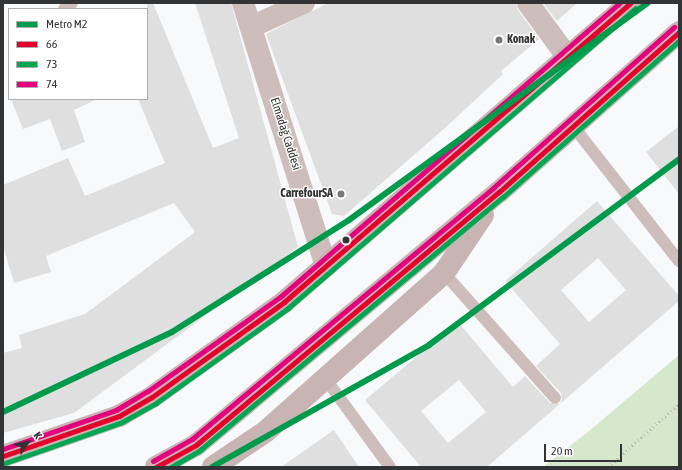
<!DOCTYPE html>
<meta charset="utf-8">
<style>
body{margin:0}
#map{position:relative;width:682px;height:470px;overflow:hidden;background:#f7f9fb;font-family:"Asap Condensed",sans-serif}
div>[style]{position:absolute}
.green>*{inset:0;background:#d6e8cc}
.building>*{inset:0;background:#dfdfe0}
.path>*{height:2.5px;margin-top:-1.25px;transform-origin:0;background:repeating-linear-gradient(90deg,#bbb1b0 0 1px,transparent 0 4px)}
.service>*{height:12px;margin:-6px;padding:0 6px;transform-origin:6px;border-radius:6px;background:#cebebb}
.minor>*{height:22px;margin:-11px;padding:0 11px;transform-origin:11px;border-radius:11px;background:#cebebb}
.tertiary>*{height:22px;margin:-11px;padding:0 11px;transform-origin:11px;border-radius:11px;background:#cebebb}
.primary>*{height:22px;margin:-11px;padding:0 11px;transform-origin:11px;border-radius:11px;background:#c7b4b3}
.bus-1>*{height:5px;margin:-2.5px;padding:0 2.5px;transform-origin:2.5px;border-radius:2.5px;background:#e4002b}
.bus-2>*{height:5px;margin:-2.5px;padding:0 2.5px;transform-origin:2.5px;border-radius:2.5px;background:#00a651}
.bus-3>*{height:5px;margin:-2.5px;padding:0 2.5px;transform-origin:2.5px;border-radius:2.5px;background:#e5007d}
.metro-1>*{height:6px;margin:-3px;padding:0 3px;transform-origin:3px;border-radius:3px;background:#009a4c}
.dots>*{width:11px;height:11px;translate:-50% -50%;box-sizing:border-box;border:2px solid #fff;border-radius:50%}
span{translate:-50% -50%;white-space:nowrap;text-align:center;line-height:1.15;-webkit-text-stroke:3px #fff;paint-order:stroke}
.poi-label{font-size:12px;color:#323335;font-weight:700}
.left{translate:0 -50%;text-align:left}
.right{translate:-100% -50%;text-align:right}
.street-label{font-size:12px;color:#323335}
.frame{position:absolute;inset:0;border:4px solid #323335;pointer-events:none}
.legend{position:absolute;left:8px;top:8px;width:140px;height:92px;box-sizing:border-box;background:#fff;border:1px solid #adadae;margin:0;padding:5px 7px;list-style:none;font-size:12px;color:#323335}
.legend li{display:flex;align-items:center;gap:8px;height:20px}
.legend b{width:20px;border:1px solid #adadae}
.north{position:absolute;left:8px;top:422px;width:40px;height:40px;-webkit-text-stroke:3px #fff;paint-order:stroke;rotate:55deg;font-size:11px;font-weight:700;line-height:16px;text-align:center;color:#323335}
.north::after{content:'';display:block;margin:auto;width:14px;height:18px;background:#323335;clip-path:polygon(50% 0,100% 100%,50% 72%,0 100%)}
.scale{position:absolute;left:544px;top:444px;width:78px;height:18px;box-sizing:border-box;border:2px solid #323335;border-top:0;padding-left:5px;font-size:12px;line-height:14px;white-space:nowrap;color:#323335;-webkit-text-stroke:3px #fff;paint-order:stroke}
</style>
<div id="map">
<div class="green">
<div style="clip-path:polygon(679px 355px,679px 467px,543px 467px,589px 431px)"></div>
</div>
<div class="building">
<div style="clip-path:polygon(147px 3px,153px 3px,213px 148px,239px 138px,195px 3px,231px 3px,298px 247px,74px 413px,3px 433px,3px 353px,22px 348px,19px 335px,85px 314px,195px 232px,174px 203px,46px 256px,51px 272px,14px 283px,3px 246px,3px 185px,68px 158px,85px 196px,165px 163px,138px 99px,147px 99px)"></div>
<div style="clip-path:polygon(328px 3px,516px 3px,518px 10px,539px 39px,501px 71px,503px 74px,445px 128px,344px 216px,332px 214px,266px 34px)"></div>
<div style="clip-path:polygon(543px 3px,577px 3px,557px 21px)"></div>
<div style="clip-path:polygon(11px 99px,97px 99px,74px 110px,85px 142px,62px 151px,50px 119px,23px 129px)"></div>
<div style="clip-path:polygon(679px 126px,679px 194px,646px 152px)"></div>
<div style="clip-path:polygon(evenodd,597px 201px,679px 296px,679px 301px,487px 467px,421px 467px,365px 400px,458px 322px,513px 387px,525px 376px,550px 403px,560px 404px,562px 400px,561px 393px,536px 366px,560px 344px,505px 281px,597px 201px,598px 258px,626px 290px,589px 322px,561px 290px,598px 258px,597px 201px,459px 380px,486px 412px,448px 443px,421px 411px,459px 380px)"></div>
<div style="clip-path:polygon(334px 430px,359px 467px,281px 467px)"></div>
</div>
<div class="path">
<div style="left:608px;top:467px;width:95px;rotate:-41.6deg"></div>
</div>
<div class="service">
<div style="left:64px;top:9px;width:10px;rotate:-37deg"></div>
<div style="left:573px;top:126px;width:172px;rotate:51.9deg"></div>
<div style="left:444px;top:273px;width:167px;rotate:48.4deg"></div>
<div style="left:325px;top:378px;width:110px;rotate:53.9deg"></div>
</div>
<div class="minor">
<div style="left:528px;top:3px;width:64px;rotate:53.8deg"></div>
<div style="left:251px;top:27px;width:58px;rotate:-24.4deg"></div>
</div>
<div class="tertiary">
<div style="left:243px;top:3px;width:276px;rotate:72.5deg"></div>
</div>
<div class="primary">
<div style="left:3px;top:456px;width:123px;rotate:-19deg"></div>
<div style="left:119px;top:416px;width:38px;rotate:-30deg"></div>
<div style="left:152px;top:397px;width:163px;rotate:-35.7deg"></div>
<div style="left:284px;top:302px;width:457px;rotate:-40.8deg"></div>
<div style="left:156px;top:467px;width:46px;rotate:-28.8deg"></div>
<div style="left:196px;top:445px;width:395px;rotate:-39.9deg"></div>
<div style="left:499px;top:192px;width:241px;rotate:-41.6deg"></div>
<div style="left:213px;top:467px;width:63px;rotate:-33.9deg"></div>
<div style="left:265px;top:432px;width:239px;rotate:-41.6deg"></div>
<div style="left:444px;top:273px;width:70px;rotate:-56.1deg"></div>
</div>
<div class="bus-1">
<div style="left:3px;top:456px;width:123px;rotate:-19deg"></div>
<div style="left:119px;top:416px;width:38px;rotate:-30deg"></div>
<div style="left:152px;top:397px;width:163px;rotate:-35.7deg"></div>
<div style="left:284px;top:302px;width:457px;rotate:-40.8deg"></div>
<div style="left:156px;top:467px;width:46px;rotate:-28.8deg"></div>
<div style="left:196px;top:445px;width:395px;rotate:-39.9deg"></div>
<div style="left:499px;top:192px;width:241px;rotate:-41.6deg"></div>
</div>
<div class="bus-2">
<div style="left:5px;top:463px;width:124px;rotate:-19.3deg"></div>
<div style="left:122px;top:422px;width:39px;rotate:-29deg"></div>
<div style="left:156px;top:403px;width:163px;rotate:-35.7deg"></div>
<div style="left:288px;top:308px;width:459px;rotate:-40.8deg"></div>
<div style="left:171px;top:467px;width:34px;rotate:-30deg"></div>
<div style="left:200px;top:450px;width:395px;rotate:-39.9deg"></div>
<div style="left:503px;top:197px;width:235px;rotate:-41.6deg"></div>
</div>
<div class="bus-3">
<div style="left:3px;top:449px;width:120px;rotate:-19deg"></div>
<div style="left:116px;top:410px;width:37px;rotate:-31deg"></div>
<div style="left:148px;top:391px;width:162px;rotate:-35.5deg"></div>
<div style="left:280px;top:297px;width:449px;rotate:-40.9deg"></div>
<div style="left:153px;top:461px;width:45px;rotate:-29.4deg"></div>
<div style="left:192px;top:439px;width:393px;rotate:-39.8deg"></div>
<div style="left:494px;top:187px;width:241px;rotate:-41.6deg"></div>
</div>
<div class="metro-1">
<div style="left:3px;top:412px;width:187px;rotate:-25.3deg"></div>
<div style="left:172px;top:332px;width:209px;rotate:-32.3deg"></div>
<div style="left:349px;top:220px;width:369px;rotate:-36deg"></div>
<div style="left:212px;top:467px;width:249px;rotate:-29.3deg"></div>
<div style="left:429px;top:345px;width:312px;rotate:-36.6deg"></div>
</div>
<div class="dots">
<div style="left:499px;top:40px;background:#77787a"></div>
<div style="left:341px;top:194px;background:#77787a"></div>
<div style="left:346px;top:240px;background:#323335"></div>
</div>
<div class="poi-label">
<span class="left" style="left:507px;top:40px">Konak</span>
<span class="right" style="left:333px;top:194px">CarrefourSA</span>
</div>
<div class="street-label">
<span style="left:285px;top:134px;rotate:72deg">Elmadağ Caddesi</span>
</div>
<div class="frame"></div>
<ul class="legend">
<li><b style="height:5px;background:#009a4c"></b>Metro M2</li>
<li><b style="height:5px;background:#e4002b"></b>66</li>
<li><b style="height:5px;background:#00a651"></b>73</li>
<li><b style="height:5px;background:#e5007d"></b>74</li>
</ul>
<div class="north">K</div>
<div class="scale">20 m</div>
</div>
